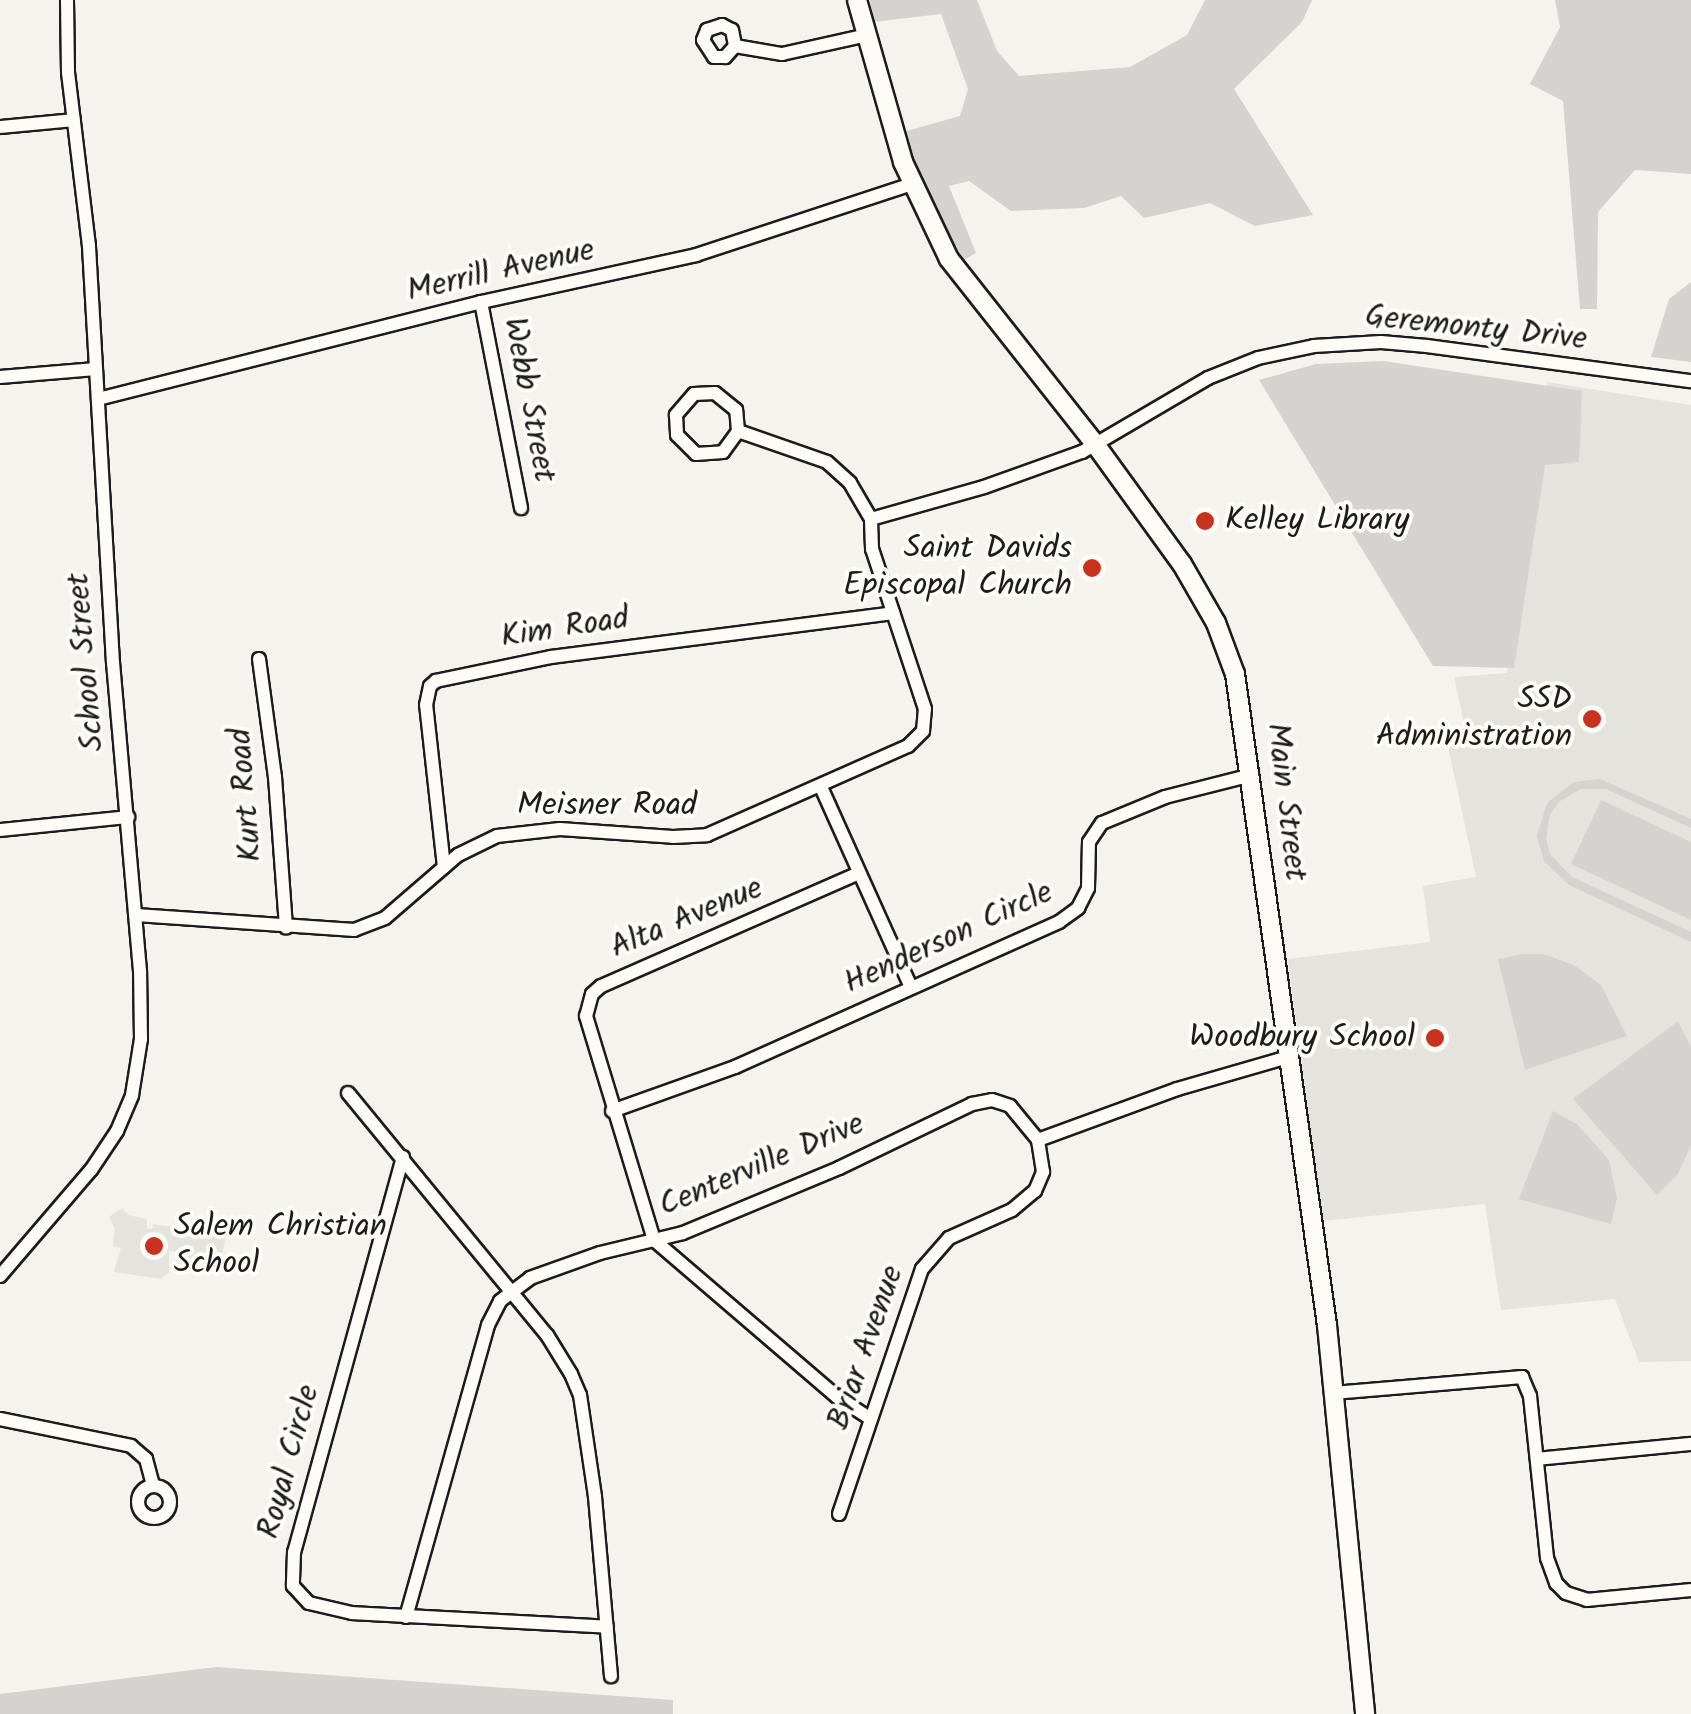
<!DOCTYPE html>
<style>
body{margin:0}
#map{position:relative;width:1691px;height:1714px;overflow:hidden;background:#f4f3ee;font-family:Kalam,sans-serif}
div>[style]{position:absolute}
.built>*{inset:0;background:#e4e3de}
.green>*{inset:0;background:#d4d3cf}
.roads{filter:drop-shadow(2px 0 #1c1c1c) drop-shadow(-2px 0 #1c1c1c) drop-shadow(0 2px #1c1c1c) drop-shadow(0 -2px #1c1c1c)}
.minor>*{height:12px;margin:-6px;padding:0 6px;transform-origin:6px;border-radius:6px;background:#fdfcf7}
.minor>.ring{margin:-6px;padding:0;box-sizing:content-box;background:none;border:12px solid #fdfcf7;border-radius:50%}
.major>*{height:18px;margin:-9px;padding:0 9px;transform-origin:9px;border-radius:9px;background:#fdfcf7}
.dots>*{width:28px;height:28px;translate:-50% -50%;box-sizing:border-box;border:5px solid #fdfcf7;border-radius:50%}
span{translate:-50% -50%;white-space:nowrap;text-align:center;line-height:1.15;-webkit-text-stroke:8px #fdfcf7;paint-order:stroke}
.street-label{font-size:32px;color:#1c1c1c}
.poi-label{font-size:32px;color:#1c1c1c}
.left{translate:0 -50%;text-align:left}
.right{translate:-100% -50%;text-align:right}
</style>
<div id="map">
<div class="built">
<div style="clip-path:polygon(1547px 382px,1691px 405px,1691px 1361px,1639px 1362px,1615px 1299px,1501px 1310px,1485px 1204px,1323px 1221px,1288px 959px,1430px 942px,1423px 886px,1476px 877px,1448px 746px,1468px 742px,1454px 677px,1507px 673px)"></div>
<div style="clip-path:polygon(122px 1208px,128px 1215px,147px 1219px,147px 1228px,152px 1229px,153px 1224px,173px 1227px,173px 1234px,179px 1235px,181px 1227px,226px 1234px,219px 1274px,175px 1268px,178px 1252px,169px 1251px,169px 1272px,161px 1279px,114px 1272px,121px 1248px,113px 1246px,115px 1229px,109px 1217px)"></div>
</div>
<div class="green">
<div style="clip-path:polygon(870px 0,977px 0,997px 51px,1019px 76px,1130px 67px,1187px 35px,1205px 0,1312px 0,1302px 22px,1234px 89px,1313px 215px,1255px 226px,1210px 203px,1144px 218px,1121px 196px,1084px 208px,1011px 211px,969px 181px,949px 186px,976px 253px,964px 260px,919px 181px,903px 132px,960px 116px,968px 89px,941px 14px,874px 22px)"></div>
<div style="clip-path:polygon(1555px 0,1691px 0,1691px 174px,1635px 170px,1598px 212px,1597px 309px,1580px 309px,1563px 101px,1530px 84px,1560px 27px)"></div>
<div style="clip-path:polygon(1691px 282px,1691px 362px,1651px 357px,1669px 299px)"></div>
<div style="clip-path:polygon(1383px 361px,1582px 391px,1579px 462px,1545px 465px,1514px 668px,1433px 666px,1259px 380px,1316px 364px)"></div>
<div style="clip-path:polygon(1600px 779px,1691px 819px,1691px 828px,1606px 789px,1581px 789px,1560px 801px,1550px 814px,1546px 838px,1550px 854px,1572px 877px,1691px 932px,1691px 942px,1569px 885px,1544px 861px,1537px 836px,1547px 803px,1574px 782px)"></div>
<div style="clip-path:polygon(1601px 800px,1691px 842px,1691px 920px,1571px 864px)"></div>
<div style="clip-path:polygon(1523px 954px,1543px 954px,1574px 965px,1601px 985px,1627px 1036px,1525px 1070px,1498px 959px)"></div>
<div style="clip-path:polygon(1678px 1021px,1691px 1047px,1691px 1145px,1678px 1174px,1657px 1195px,1573px 1099px)"></div>
<div style="clip-path:polygon(1553px 1111px,1578px 1125px,1609px 1160px,1617px 1198px,1611px 1224px,1519px 1199px)"></div>
<div style="clip-path:polygon(216px 1667px,673px 1700px,673px 1714px,0 1714px,0 1694px)"></div>
</div>
<div class="roads">
<div class="minor">
<div style="left:735px;top:46px;width:15px;rotate:132deg"></div>
<div style="left:725px;top:57px;width:11px;rotate:180deg"></div>
<div style="left:714px;top:57px;width:20px;rotate:-123deg"></div>
<div style="left:703px;top:40px;width:11px;rotate:-68deg"></div>
<div style="left:707px;top:30px;width:16px;rotate:-18deg"></div>
<div style="left:722px;top:25px;width:11px;rotate:27deg"></div>
<div style="left:732px;top:30px;width:16px;rotate:79deg"></div>
<div style="left:735px;top:46px;width:48px;rotate:9.7deg"></div>
<div style="left:782px;top:54px;width:87px;rotate:-12.6deg"></div>
<div style="left:0;top:127px;width:74px;rotate:-5.4deg"></div>
<div style="left:481px;top:302px;width:210px;rotate:79deg"></div>
<div style="left:0;top:377px;width:96px;rotate:-4.8deg"></div>
<div style="left:98px;top:399px;width:395px;rotate:-14.2deg"></div>
<div style="left:481px;top:302px;width:220px;rotate:-12.3deg"></div>
<div style="left:696px;top:255px;width:227px;rotate:-18.2deg"></div>
<div style="left:738px;top:431px;width:21px;rotate:-95deg"></div>
<div style="left:736px;top:410px;width:27px;rotate:-141deg"></div>
<div style="left:715px;top:393px;width:21px;rotate:177deg"></div>
<div style="left:694px;top:394px;width:28px;rotate:131deg"></div>
<div style="left:676px;top:415px;width:20px;rotate:87deg"></div>
<div style="left:677px;top:435px;width:27px;rotate:45deg"></div>
<div style="left:696px;top:454px;width:27px;rotate:-4deg"></div>
<div style="left:723px;top:452px;width:26px;rotate:-54deg"></div>
<div style="left:738px;top:431px;width:94px;rotate:19.2deg"></div>
<div style="left:827px;top:462px;width:31px;rotate:42deg"></div>
<div style="left:850px;top:483px;width:42px;rotate:59.7deg"></div>
<div style="left:871px;top:519px;width:117px;rotate:-15.8deg"></div>
<div style="left:984px;top:487px;width:104px;rotate:-19.7deg"></div>
<div style="left:1082px;top:452px;width:146px;rotate:-30.4deg"></div>
<div style="left:1208px;top:378px;width:54px;rotate:-21.8deg"></div>
<div style="left:1258px;top:358px;width:57px;rotate:-12.1deg"></div>
<div style="left:1314px;top:346px;width:67px;rotate:-3.4deg"></div>
<div style="left:1381px;top:342px;width:46px;rotate:5deg"></div>
<div style="left:1427px;top:346px;width:266px;rotate:7.6deg"></div>
<div style="left:259px;top:659px;width:119px;rotate:82.3deg"></div>
<div style="left:275px;top:777px;width:151px;rotate:85.8deg"></div>
<div style="left:821px;top:787px;width:219px;rotate:65.8deg"></div>
<div style="left:0;top:830px;width:129px;rotate:-5.8deg"></div>
<div style="left:444px;top:867px;width:163px;rotate:-96.3deg"></div>
<div style="left:426px;top:705px;width:19px;rotate:-78deg"></div>
<div style="left:430px;top:686px;width:8px;rotate:-40deg"></div>
<div style="left:436px;top:681px;width:117px;rotate:-11.8deg"></div>
<div style="left:551px;top:657px;width:345px;rotate:-7.3deg"></div>
<div style="left:859px;top:873px;width:282px;rotate:156.3deg"></div>
<div style="left:601px;top:986px;width:12px;rotate:138deg"></div>
<div style="left:592px;top:994px;width:23px;rotate:105deg"></div>
<div style="left:586px;top:1016px;width:234px;rotate:73.1deg"></div>
<div style="left:654px;top:1240px;width:241px;rotate:40.6deg"></div>
<div style="left:837px;top:1397px;width:40px;rotate:32.9deg"></div>
<div style="left:136px;top:915px;width:219px;rotate:3.9deg"></div>
<div style="left:354px;top:930px;width:33px;rotate:-21deg"></div>
<div style="left:385px;top:918px;width:96px;rotate:-40.8deg"></div>
<div style="left:458px;top:855px;width:43px;rotate:-26deg"></div>
<div style="left:497px;top:836px;width:63px;rotate:-6.3deg"></div>
<div style="left:560px;top:829px;width:113px;rotate:4deg"></div>
<div style="left:673px;top:837px;width:34px;rotate:-3deg"></div>
<div style="left:707px;top:835px;width:220px;rotate:-23.9deg"></div>
<div style="left:908px;top:746px;width:21px;rotate:-45deg"></div>
<div style="left:923px;top:731px;width:22px;rotate:-85deg"></div>
<div style="left:925px;top:709px;width:169px;rotate:-108.3deg"></div>
<div style="left:872px;top:549px;width:30px;rotate:-92deg"></div>
<div style="left:348px;top:1093px;width:313px;rotate:50.6deg"></div>
<div style="left:547px;top:1335px;width:46px;rotate:58.4deg"></div>
<div style="left:571px;top:1374px;width:23px;rotate:67deg"></div>
<div style="left:580px;top:1395px;width:103px;rotate:81.6deg"></div>
<div style="left:595px;top:1497px;width:180px;rotate:84.9deg"></div>
<div style="left:612px;top:1111px;width:131px;rotate:-19.7deg"></div>
<div style="left:735px;top:1067px;width:355px;rotate:-24.1deg"></div>
<div style="left:1059px;top:922px;width:24px;rotate:-36deg"></div>
<div style="left:1078px;top:908px;width:22px;rotate:-63deg"></div>
<div style="left:1088px;top:888px;width:46px;rotate:-88.8deg"></div>
<div style="left:1089px;top:842px;width:23px;rotate:-56deg"></div>
<div style="left:1102px;top:823px;width:68px;rotate:-22.4deg"></div>
<div style="left:1165px;top:797px;width:90px;rotate:-14.2deg"></div>
<div style="left:403px;top:1157px;width:410px;rotate:105.4deg"></div>
<div style="left:294px;top:1552px;width:34px;rotate:92deg"></div>
<div style="left:293px;top:1586px;width:23px;rotate:47deg"></div>
<div style="left:309px;top:1603px;width:44px;rotate:13.1deg"></div>
<div style="left:352px;top:1613px;width:255px;rotate:3.1deg"></div>
<div style="left:0;top:1276px;width:140px;rotate:-49.4deg"></div>
<div style="left:91px;top:1170px;width:47px;rotate:-56.3deg"></div>
<div style="left:117px;top:1131px;width:39px;rotate:-67deg"></div>
<div style="left:132px;top:1095px;width:57px;rotate:-80.9deg"></div>
<div style="left:141px;top:1039px;width:68px;rotate:-90.8deg"></div>
<div style="left:140px;top:971px;width:309px;rotate:-95deg"></div>
<div style="left:113px;top:663px;width:418px;rotate:-93.3deg"></div>
<div style="left:89px;top:246px;width:175px;rotate:-96.9deg"></div>
<div style="left:68px;top:72px;width:72px;rotate:-90.8deg"></div>
<div style="left:1333px;top:1393px;width:190px;rotate:-4.8deg"></div>
<div style="left:1522px;top:1377px;width:21px;rotate:67deg"></div>
<div style="left:1530px;top:1396px;width:163px;rotate:84deg"></div>
<div style="left:1547px;top:1558px;width:27px;rotate:70deg"></div>
<div style="left:1556px;top:1583px;width:14px;rotate:45deg"></div>
<div style="left:1566px;top:1593px;width:22px;rotate:18deg"></div>
<div style="left:1587px;top:1600px;width:104px;rotate:-5.5deg"></div>
<div style="left:0;top:1419px;width:134px;rotate:11.6deg"></div>
<div style="left:131px;top:1446px;width:20px;rotate:41deg"></div>
<div style="left:146px;top:1459px;width:28px;rotate:75deg"></div>
<div style="left:1537px;top:1459px;width:155px;rotate:-5.6deg"></div>
<div class="ring" style="left:138px;top:1486px;width:20px;height:20px"></div>
<div style="left:839px;top:1514px;width:259px;rotate:-71.3deg"></div>
<div style="left:922px;top:1269px;width:41px;rotate:-48.9deg"></div>
<div style="left:949px;top:1238px;width:69px;rotate:-24deg"></div>
<div style="left:1012px;top:1210px;width:30px;rotate:-40deg"></div>
<div style="left:1035px;top:1191px;width:21px;rotate:-67deg"></div>
<div style="left:1043px;top:1172px;width:32px;rotate:-99deg"></div>
<div style="left:406px;top:1617px;width:303px;rotate:-74.3deg"></div>
<div style="left:488px;top:1325px;width:27px;rotate:-63deg"></div>
<div style="left:500px;top:1301px;width:38px;rotate:-37deg"></div>
<div style="left:530px;top:1278px;width:74px;rotate:-19.7deg"></div>
<div style="left:600px;top:1253px;width:85px;rotate:-13.5deg"></div>
<div style="left:683px;top:1233px;width:169px;rotate:-22.6deg"></div>
<div style="left:839px;top:1168px;width:148px;rotate:-25.7deg"></div>
<div style="left:972px;top:1104px;width:20px;rotate:-11deg"></div>
<div style="left:992px;top:1100px;width:19px;rotate:18deg"></div>
<div style="left:1010px;top:1106px;width:44px;rotate:50.5deg"></div>
<div style="left:1038px;top:1140px;width:148px;rotate:-20.1deg"></div>
<div style="left:1177px;top:1089px;width:116px;rotate:-16.1deg"></div>
</div>
<div class="major">
<div style="left:857px;top:0;width:168px;rotate:74.1deg"></div>
<div style="left:903px;top:162px;width:107px;rotate:64.6deg"></div>
<div style="left:949px;top:259px;width:236px;rotate:51.7deg"></div>
<div style="left:1095px;top:444px;width:148px;rotate:54.1deg"></div>
<div style="left:1182px;top:564px;width:68px;rotate:60deg"></div>
<div style="left:1216px;top:623px;width:54px;rotate:69.6deg"></div>
<div style="left:1235px;top:674px;width:657px;rotate:81.96deg"></div>
<div style="left:1327px;top:1325px;width:391px;rotate:84.4deg"></div>
</div>
</div>
<div class="dots">
<div style="left:1205px;top:521px;background:#c8321e"></div>
<div style="left:1092px;top:568px;background:#c8321e"></div>
<div style="left:1592px;top:719px;background:#c8321e"></div>
<div style="left:1435px;top:1038px;background:#c8321e"></div>
<div style="left:154px;top:1246px;background:#c8321e"></div>
</div>
<div class="street-label">
<span style="left:501px;top:272px;rotate:-13deg">Merrill Avenue</span>
<span style="left:1476px;top:329px;rotate:6deg">Geremonty Drive</span>
<span style="left:528px;top:400px;rotate:79deg">Webb Street</span>
<span style="left:565px;top:629px;rotate:-9deg">Kim Road</span>
<span style="left:87px;top:662px;rotate:-95deg">School Street</span>
<span style="left:247px;top:795px;rotate:-95deg">Kurt Road</span>
<span style="left:1285px;top:802px;rotate:83deg">Main Street</span>
<span style="left:607px;top:806px">Meisner Road</span>
<span style="left:687px;top:919px;rotate:-23deg">Alta Avenue</span>
<span style="left:949px;top:939px;rotate:-25deg">Henderson Circle</span>
<span style="left:762px;top:1166px;rotate:-23deg">Centerville Drive</span>
<span style="left:867px;top:1348px;rotate:-71deg">Briar Avenue</span>
<span style="left:290px;top:1462px;rotate:-75deg">Royal Circle</span>
</div>
<div class="poi-label">
<span class="left" style="left:1225px;top:521px">Kelley Library</span>
<span class="right" style="left:1072px;top:568px">Saint Davids<br>Episcopal Church</span>
<span class="right" style="left:1572px;top:719px">SSD<br>Administration</span>
<span class="right" style="left:1415px;top:1038px">Woodbury School</span>
<span class="left" style="left:174px;top:1246px">Salem Christian<br>School</span>
</div>
</div>
